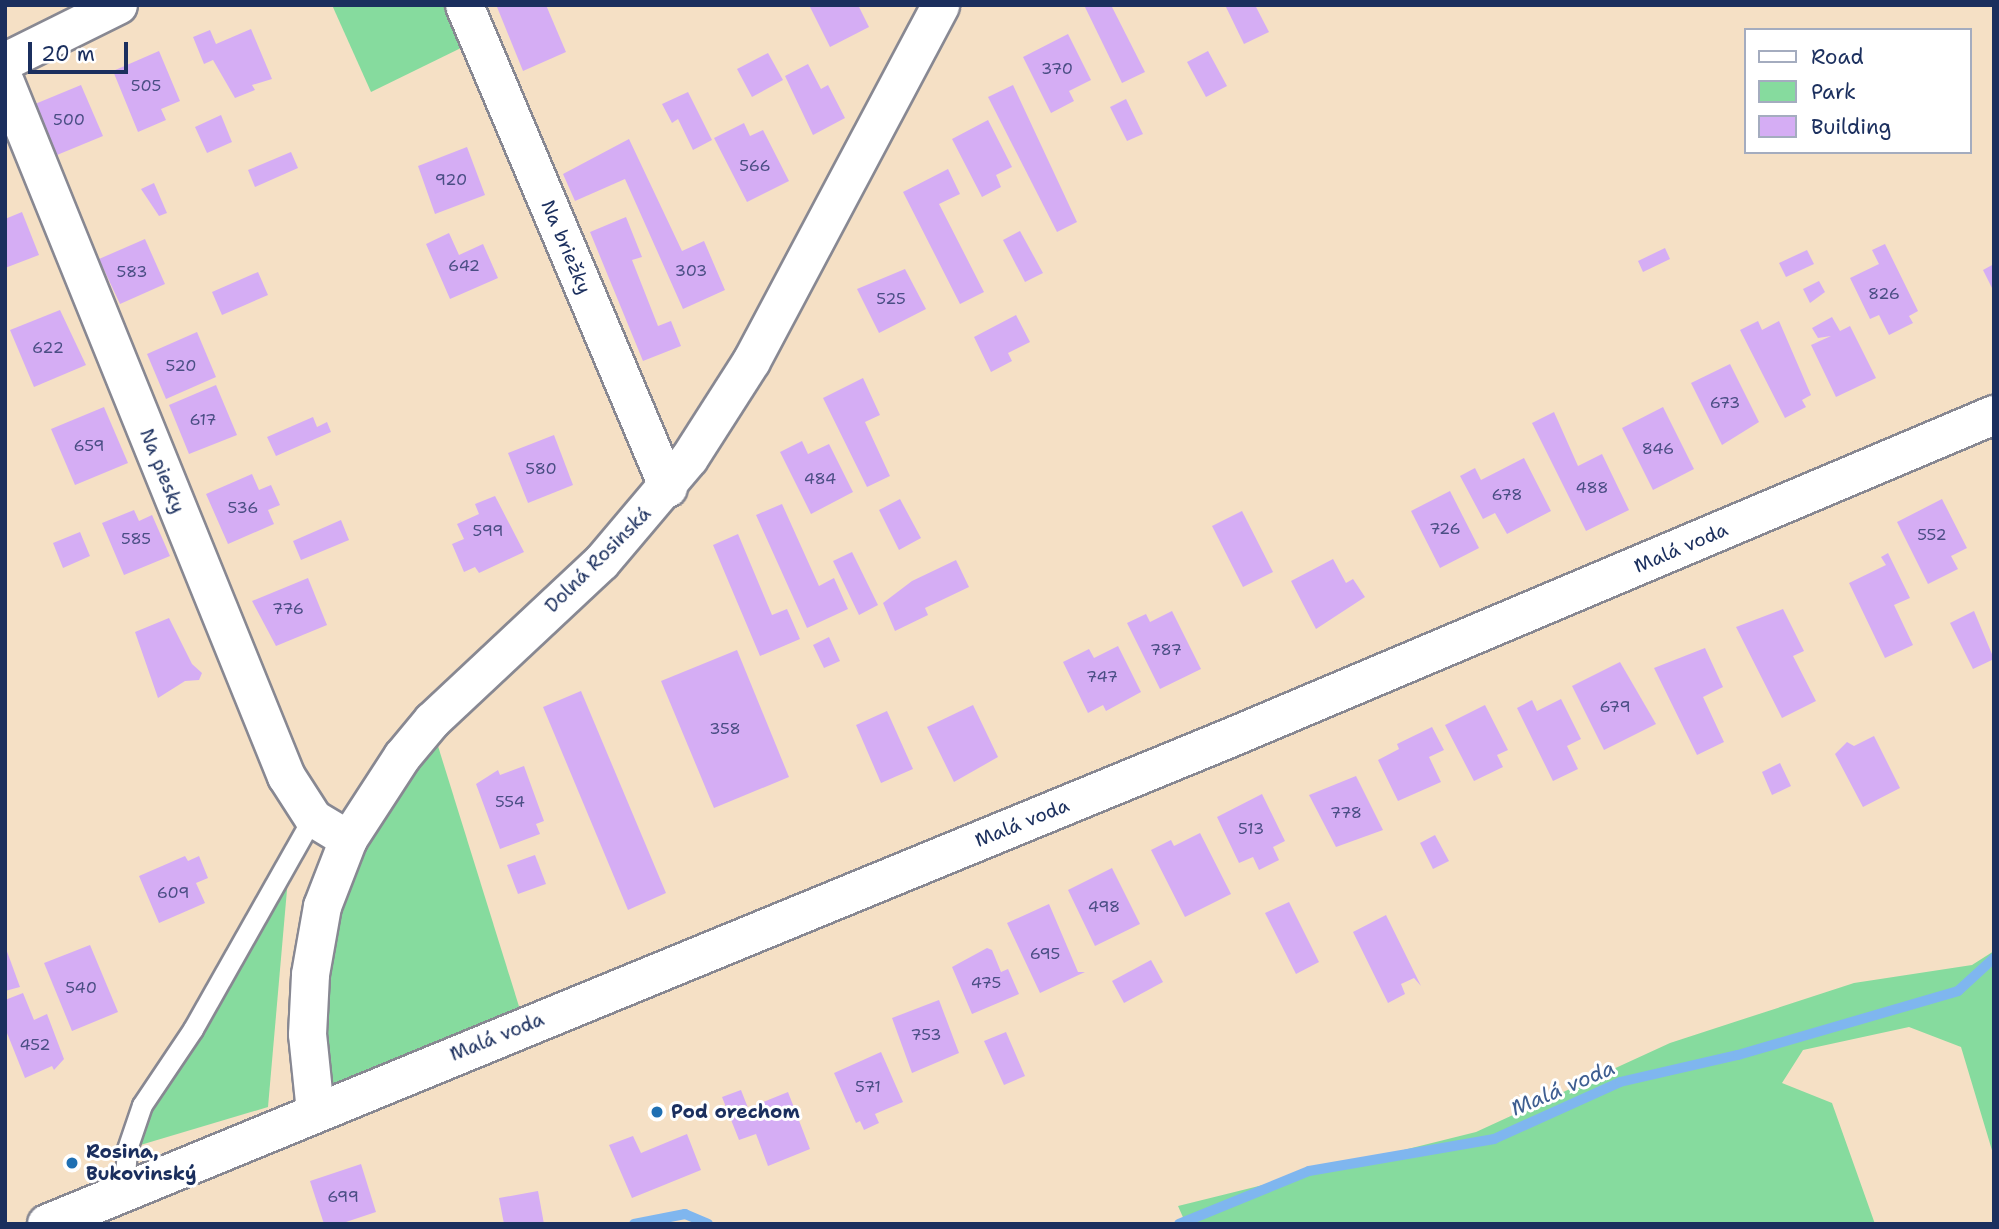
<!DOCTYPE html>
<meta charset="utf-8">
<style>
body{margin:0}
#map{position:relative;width:1999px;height:1229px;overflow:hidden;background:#f5e0c5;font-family:"Shantell Sans",sans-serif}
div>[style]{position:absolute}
.green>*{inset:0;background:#86db9e}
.stream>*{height:10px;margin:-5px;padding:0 5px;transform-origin:5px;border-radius:5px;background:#7fb6ef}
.building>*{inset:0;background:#d5adf4}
.roads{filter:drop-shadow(2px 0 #888892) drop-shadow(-2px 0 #888892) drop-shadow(0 2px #888892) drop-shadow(0 -2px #888892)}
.lane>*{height:19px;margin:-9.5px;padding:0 9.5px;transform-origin:9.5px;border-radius:9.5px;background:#fff}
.street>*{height:37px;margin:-18.5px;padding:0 18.5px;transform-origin:18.5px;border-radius:18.5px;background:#fff}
.secondary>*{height:38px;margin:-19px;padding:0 19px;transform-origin:19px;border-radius:19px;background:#fff}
.dots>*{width:19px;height:19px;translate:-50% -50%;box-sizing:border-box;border:4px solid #fff;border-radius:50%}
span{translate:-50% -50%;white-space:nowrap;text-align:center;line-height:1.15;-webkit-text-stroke:6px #fff;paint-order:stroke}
.number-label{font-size:16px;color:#4a4e84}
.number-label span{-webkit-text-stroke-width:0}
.street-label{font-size:19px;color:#1b2f5e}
.poi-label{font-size:19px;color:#1b2f5e;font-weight:700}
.left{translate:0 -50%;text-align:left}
.water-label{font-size:21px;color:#3e5e91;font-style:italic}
.frame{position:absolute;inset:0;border:7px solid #1b2f5e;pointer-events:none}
.legend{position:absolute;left:1744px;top:28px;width:228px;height:126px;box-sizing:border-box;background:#fff;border:2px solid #a4acbf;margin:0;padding:9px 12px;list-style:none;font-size:21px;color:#1b2f5e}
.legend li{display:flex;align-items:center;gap:14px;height:35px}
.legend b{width:35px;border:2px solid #a4acbf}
.scale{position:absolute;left:28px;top:42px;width:100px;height:32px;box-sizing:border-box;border:4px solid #1b2f5e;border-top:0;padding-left:9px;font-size:21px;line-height:24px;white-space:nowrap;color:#1b2f5e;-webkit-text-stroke:5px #fff;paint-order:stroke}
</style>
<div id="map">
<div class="green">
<div style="clip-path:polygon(332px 5px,448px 5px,465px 46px,371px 92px)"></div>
<div style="clip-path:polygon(433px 730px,522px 1016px,305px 1100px,345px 854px)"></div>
<div style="clip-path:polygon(291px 844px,268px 1107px,117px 1152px)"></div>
<div style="clip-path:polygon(1994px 951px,1994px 1157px,1961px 1047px,1909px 1027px,1803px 1050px,1782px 1083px,1832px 1103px,1875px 1224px,1186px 1224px,1178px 1206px,1476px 1132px,1670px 1043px,1854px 983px,1972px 965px)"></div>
</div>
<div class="stream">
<div style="left:634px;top:1224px;width:52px;rotate:-11.1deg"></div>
<div style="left:685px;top:1214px;width:25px;rotate:23deg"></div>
<div style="left:1179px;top:1224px;width:140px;rotate:-22.2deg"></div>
<div style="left:1309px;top:1171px;width:188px;rotate:-9.8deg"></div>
<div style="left:1494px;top:1139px;width:138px;rotate:-24.3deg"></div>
<div style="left:1620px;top:1082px;width:121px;rotate:-12.9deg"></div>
<div style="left:1738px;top:1055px;width:229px;rotate:-16.2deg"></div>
<div style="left:1958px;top:991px;width:49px;rotate:-42.5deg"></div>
</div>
<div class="building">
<div style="clip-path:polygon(546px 5px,566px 52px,523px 71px,497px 7px)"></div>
<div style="clip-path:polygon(809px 5px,858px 5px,869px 27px,830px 47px)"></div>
<div style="clip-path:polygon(1084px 5px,1111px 5px,1145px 72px,1122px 83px)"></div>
<div style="clip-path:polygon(1225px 5px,1255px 5px,1269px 32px,1244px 44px)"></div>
<div style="clip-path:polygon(251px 29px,272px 79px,252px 85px,255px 90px,235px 98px,213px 60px,204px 64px,193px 37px,210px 30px,216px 44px)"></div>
<div style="clip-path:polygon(1068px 34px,1091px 80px,1069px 91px,1074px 101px,1051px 113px,1023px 57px)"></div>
<div style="clip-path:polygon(159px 51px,180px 101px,161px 109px,166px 120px,138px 132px,113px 71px)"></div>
<div style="clip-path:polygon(1208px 51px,1227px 86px,1206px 97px,1187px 62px)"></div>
<div style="clip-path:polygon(768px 53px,783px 80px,752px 97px,737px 69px)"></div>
<div style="clip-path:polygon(808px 64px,821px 89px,828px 85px,845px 118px,813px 135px,785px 76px)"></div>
<div style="clip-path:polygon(81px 85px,103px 136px,57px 155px,35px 104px)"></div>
<div style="clip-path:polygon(1013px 85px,1077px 222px,1057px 232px,988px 97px)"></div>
<div style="clip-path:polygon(688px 92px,712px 140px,693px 150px,678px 119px,672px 123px,662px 104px)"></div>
<div style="clip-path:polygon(1126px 99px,1143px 134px,1127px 141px,1110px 107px)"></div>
<div style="clip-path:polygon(221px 115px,232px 142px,207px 153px,195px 127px)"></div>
<div style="clip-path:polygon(988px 120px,1012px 167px,996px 175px,1001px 187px,982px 197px,952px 139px)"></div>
<div style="clip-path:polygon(744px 123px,750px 136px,763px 130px,789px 181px,747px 202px,714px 138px)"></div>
<div style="clip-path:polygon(629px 139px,682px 251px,704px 241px,725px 290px,683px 309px,625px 179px,575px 201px,563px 174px)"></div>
<div style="clip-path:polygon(467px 147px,485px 195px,435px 214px,418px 166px)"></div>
<div style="clip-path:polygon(291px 152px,298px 168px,255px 187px,248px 170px)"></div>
<div style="clip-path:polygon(948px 169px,960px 194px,939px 204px,984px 292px,960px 304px,903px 192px)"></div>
<div style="clip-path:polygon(154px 183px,167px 213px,159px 216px,141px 189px)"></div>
<div style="clip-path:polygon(22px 212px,39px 255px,5px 268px,5px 219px)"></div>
<div style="clip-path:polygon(626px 217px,642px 257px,632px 260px,658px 326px,671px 321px,681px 346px,643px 361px,590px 232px)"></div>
<div style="clip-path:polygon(1020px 231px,1043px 273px,1025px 282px,1003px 240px)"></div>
<div style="clip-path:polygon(449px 233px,459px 255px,483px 244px,498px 278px,450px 299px,426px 244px)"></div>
<div style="clip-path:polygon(145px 239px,165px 284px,120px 304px,99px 259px)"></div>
<div style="clip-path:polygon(1885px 244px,1918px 311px,1909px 316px,1913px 323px,1889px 335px,1879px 315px,1870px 319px,1850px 278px,1879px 264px,1872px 250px)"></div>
<div style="clip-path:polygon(1665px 248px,1670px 259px,1643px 272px,1638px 261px)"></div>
<div style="clip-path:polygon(1807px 250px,1814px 264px,1786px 277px,1779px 263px)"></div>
<div style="clip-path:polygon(1994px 264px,1994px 292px,1983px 270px)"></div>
<div style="clip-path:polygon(905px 269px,926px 309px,879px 333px,857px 289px)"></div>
<div style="clip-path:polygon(258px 272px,268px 295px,222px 315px,212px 292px)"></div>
<div style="clip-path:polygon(1819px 281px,1825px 292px,1810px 303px,1803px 289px)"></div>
<div style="clip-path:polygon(60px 310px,86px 365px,34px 387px,10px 330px)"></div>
<div style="clip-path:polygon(1016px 315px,1030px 342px,1008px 353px,1012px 361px,991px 372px,974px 337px)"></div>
<div style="clip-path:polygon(1832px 317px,1840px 331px,1850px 326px,1876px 378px,1836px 397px,1811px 345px,1831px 336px,1818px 338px,1812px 328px)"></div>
<div style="clip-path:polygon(1758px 321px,1762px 330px,1779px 321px,1811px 395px,1802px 400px,1806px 407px,1785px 418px,1740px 330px)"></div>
<div style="clip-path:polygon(197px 332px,216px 377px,166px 399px,147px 354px)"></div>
<div style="clip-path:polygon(1730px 364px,1759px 422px,1722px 445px,1691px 383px)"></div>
<div style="clip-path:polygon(863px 378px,880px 415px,865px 422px,890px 476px,867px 487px,823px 398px)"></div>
<div style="clip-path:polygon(216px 385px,237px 435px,189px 454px,169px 405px)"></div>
<div style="clip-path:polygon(104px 407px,128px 463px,75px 485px,51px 429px)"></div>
<div style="clip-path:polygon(1663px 407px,1694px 469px,1653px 490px,1622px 428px)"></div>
<div style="clip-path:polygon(1554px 412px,1578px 466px,1602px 454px,1629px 510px,1586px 531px,1532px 423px)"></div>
<div style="clip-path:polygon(313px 417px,317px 427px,327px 422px,331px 432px,276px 456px,267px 437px)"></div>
<div style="clip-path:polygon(554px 435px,573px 485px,528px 503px,508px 453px)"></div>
<div style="clip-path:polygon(802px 441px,808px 454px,829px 444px,853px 492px,811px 514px,780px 452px)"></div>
<div style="clip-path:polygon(1524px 458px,1551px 511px,1507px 534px,1495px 513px,1483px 519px,1460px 476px,1475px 468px,1481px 480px)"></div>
<div style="clip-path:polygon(252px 474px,259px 490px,271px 485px,280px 505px,268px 510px,274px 524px,228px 544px,206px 494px)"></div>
<div style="clip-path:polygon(1450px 491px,1479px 548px,1440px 568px,1411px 511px)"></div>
<div style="clip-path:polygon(495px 496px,524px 552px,479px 573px,475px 567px,464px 572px,452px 544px,464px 539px,457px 524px,479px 514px,475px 504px)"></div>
<div style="clip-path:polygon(900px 499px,921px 538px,899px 550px,879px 510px)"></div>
<div style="clip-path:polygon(1942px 499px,1967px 548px,1951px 556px,1958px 569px,1928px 584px,1897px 522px)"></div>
<div style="clip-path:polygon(782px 504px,819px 586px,834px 578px,848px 609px,807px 628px,756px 515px)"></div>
<div style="clip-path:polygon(134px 510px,139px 521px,152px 515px,170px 556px,124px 575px,102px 523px)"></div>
<div style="clip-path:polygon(1242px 511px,1273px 572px,1243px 587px,1212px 526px)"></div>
<div style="clip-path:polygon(341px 520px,349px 540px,301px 560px,293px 541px)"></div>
<div style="clip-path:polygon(80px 532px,90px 556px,63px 568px,53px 543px)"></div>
<div style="clip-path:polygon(738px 534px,772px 615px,787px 609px,800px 639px,760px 656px,713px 545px)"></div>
<div style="clip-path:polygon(852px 552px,878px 605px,859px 615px,833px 561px)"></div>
<div style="clip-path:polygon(1888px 553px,1910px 598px,1894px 605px,1913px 645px,1885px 658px,1849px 583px,1886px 565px,1881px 557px)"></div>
<div style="clip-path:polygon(1333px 559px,1346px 583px,1353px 579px,1365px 597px,1316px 629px,1291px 581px)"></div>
<div style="clip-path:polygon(956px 560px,969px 587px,925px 608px,928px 615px,895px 631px,883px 603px,912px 581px)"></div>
<div style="clip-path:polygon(308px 578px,327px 625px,276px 646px,252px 601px)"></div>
<div style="clip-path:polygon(1783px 609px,1804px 651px,1793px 656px,1816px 701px,1782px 718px,1736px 627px)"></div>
<div style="clip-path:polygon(1172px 611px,1201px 669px,1160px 689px,1127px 623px,1146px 614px,1150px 622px)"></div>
<div style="clip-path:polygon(1974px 611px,1994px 659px,1973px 669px,1950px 623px)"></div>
<div style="clip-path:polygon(169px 618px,192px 664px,202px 673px,199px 680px,185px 681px,158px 698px,135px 632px)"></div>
<div style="clip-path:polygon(829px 637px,840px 661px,824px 668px,813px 645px)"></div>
<div style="clip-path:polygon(1118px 646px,1141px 692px,1106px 711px,1103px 705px,1088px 713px,1063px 662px,1089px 649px,1094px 658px)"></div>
<div style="clip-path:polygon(1705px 648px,1723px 687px,1703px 697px,1724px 742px,1697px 755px,1654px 668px)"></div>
<div style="clip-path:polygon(737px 650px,789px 777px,714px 808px,661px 681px)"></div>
<div style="clip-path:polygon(1620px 662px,1656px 724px,1604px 750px,1572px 686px)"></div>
<div style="clip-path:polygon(581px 691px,666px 893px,628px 910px,543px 707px)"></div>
<div style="clip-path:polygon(1561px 699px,1581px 739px,1567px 746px,1578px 769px,1553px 781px,1517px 708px,1532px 700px,1537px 711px)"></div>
<div style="clip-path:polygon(973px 705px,998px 757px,954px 782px,927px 727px)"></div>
<div style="clip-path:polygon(1485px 705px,1508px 750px,1497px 755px,1503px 767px,1474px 781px,1445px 725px)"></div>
<div style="clip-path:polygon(887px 711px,913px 769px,881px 783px,856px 725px)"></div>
<div style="clip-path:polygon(1432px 727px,1444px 750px,1429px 757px,1441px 782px,1398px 801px,1378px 760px,1399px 749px,1397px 744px)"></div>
<div style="clip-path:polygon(1874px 736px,1900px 788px,1863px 807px,1835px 754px,1847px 742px,1854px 746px)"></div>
<div style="clip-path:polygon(1780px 763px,1791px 786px,1772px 795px,1762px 772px)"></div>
<div style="clip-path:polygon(524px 766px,544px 821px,536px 824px,540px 834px,500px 849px,476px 784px,498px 770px,500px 775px)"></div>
<div style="clip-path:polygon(1356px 776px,1383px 830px,1336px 847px,1309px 795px)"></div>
<div style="clip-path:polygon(1262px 794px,1285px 841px,1273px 847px,1279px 860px,1259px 870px,1253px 857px,1239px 863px,1217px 817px)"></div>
<div style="clip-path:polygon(1200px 833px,1231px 894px,1185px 917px,1151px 850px,1171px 840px,1174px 846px)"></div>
<div style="clip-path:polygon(1435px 835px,1449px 861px,1433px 869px,1420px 843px)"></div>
<div style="clip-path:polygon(535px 855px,546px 884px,518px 894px,507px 865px)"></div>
<div style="clip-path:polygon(185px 856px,188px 861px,199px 856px,208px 878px,196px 883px,205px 903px,159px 923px,139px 876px)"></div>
<div style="clip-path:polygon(1112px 868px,1140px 924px,1095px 946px,1068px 890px)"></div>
<div style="clip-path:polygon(1289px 902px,1319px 962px,1296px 974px,1265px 913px)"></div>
<div style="clip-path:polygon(1049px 904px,1078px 972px,1085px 972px,1040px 993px,1007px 923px)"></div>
<div style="clip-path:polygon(1386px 915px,1421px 986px,1414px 978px,1401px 984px,1405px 994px,1388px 1003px,1353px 932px)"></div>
<div style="clip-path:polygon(90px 945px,118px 1012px,72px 1031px,44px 963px)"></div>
<div style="clip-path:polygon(5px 946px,20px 987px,5px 991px)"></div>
<div style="clip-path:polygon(987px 948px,992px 950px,1001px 972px,1008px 969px,1019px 994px,972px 1014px,952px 967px)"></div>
<div style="clip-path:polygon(1151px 960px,1163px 982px,1124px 1003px,1112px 981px)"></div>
<div style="clip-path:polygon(23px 993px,34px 1020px,47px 1014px,64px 1059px,54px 1070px,52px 1066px,25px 1078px,5px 1028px,5px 1000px)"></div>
<div style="clip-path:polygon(939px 1000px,959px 1053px,912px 1073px,892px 1018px)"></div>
<div style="clip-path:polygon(1006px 1032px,1025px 1076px,1004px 1085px,984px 1041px)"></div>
<div style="clip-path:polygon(881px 1052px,903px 1102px,875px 1114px,879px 1123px,864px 1130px,860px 1121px,856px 1123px,834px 1073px)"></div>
<div style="clip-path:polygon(741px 1090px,748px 1108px,788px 1092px,810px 1149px,768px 1166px,756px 1134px,739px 1140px,722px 1097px)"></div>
<div style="clip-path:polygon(687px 1134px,701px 1170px,632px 1198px,609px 1145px,633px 1136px,641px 1153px)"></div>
<div style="clip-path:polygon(361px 1164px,376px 1212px,340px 1224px,324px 1224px,310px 1181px)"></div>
<div style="clip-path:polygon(538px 1191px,544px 1224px,504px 1224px,499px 1198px)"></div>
</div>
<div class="roads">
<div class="lane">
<div style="left:124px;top:1190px;width:41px;rotate:-85.8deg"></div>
<div style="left:127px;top:1149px;width:46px;rotate:-71.2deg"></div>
<div style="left:142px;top:1105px;width:92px;rotate:-56.1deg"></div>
<div style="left:193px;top:1029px;width:227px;rotate:-60.5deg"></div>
</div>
<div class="street">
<div style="left:464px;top:5px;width:524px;rotate:67.1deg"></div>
<div style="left:5px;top:61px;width:126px;rotate:-26.4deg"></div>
<div style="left:5px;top:82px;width:749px;rotate:67.96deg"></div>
<div style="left:286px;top:776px;width:50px;rotate:57.3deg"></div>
<div style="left:313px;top:818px;width:41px;rotate:31deg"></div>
<div style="left:315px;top:1111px;width:77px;rotate:-95.9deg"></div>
<div style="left:307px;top:1034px;width:60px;rotate:-87.1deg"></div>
<div style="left:310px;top:974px;width:69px;rotate:-80deg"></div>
<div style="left:322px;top:906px;width:72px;rotate:-68.8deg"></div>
<div style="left:348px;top:839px;width:99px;rotate:-57deg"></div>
<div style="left:402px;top:756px;width:47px;rotate:-50.2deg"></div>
<div style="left:432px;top:720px;width:231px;rotate:-43.1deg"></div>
<div style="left:601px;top:562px;width:136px;rotate:-49.8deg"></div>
<div style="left:689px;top:458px;width:115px;rotate:-57.4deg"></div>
<div style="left:751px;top:361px;width:403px;rotate:-62deg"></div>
</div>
<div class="secondary">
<div style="left:47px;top:1224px;width:1274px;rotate:-22.34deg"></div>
<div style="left:1225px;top:740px;width:835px;rotate:-22.91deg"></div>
</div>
</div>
<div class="dots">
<div style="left:657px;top:1112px;background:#1f6fb2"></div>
<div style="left:72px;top:1163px;background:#1f6fb2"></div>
</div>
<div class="number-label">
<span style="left:1057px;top:69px">370</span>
<span style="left:146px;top:86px">505</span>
<span style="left:69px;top:120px">500</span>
<span style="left:755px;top:166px">566</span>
<span style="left:451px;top:180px">920</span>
<span style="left:464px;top:266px">642</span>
<span style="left:691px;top:271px">303</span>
<span style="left:132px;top:272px">583</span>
<span style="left:1884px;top:294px">826</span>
<span style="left:891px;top:299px">525</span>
<span style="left:48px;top:348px">622</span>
<span style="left:181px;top:366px">520</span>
<span style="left:1725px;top:403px">673</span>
<span style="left:203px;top:420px">617</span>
<span style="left:89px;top:446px">659</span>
<span style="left:1658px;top:449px">846</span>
<span style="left:541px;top:469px">580</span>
<span style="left:820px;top:479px">484</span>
<span style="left:1592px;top:488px">488</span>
<span style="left:1507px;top:495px">678</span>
<span style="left:243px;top:508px">536</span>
<span style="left:1445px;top:529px">726</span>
<span style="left:488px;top:531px">599</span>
<span style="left:1932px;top:535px">552</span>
<span style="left:136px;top:539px">585</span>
<span style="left:288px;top:609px">776</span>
<span style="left:1166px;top:650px">787</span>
<span style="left:1102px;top:677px">747</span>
<span style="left:1615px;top:707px">679</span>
<span style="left:725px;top:729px">358</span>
<span style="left:510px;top:802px">554</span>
<span style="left:1346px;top:813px">778</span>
<span style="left:1251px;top:829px">513</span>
<span style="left:173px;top:893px">609</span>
<span style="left:1104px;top:907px">498</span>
<span style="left:1045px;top:954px">695</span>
<span style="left:986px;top:983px">475</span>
<span style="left:81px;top:988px">540</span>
<span style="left:926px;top:1035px">753</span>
<span style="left:35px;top:1045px">452</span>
<span style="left:868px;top:1087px">571</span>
<span style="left:343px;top:1197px">699</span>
</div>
<div class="street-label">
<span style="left:566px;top:247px;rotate:67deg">Na briežky</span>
<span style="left:162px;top:471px;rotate:68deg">Na piesky</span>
<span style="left:1681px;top:548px;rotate:-23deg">Malá voda</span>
<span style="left:598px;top:560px;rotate:-45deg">Dolná Rosinská</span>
<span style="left:1022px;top:823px;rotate:-22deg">Malá voda</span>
<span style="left:497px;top:1037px;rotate:-22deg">Malá voda</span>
</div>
<div class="poi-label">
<span class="left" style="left:671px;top:1112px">Pod orechom</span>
<span class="left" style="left:86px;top:1163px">Rosina,<br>Bukovinský</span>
</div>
<div class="water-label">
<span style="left:1563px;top:1088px;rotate:-23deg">Malá voda</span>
</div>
<div class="frame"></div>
<ul class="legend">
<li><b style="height:9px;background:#fff"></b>Road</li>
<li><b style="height:19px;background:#86db9e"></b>Park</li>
<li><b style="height:19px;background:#d5adf4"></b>Building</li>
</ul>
<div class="scale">20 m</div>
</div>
